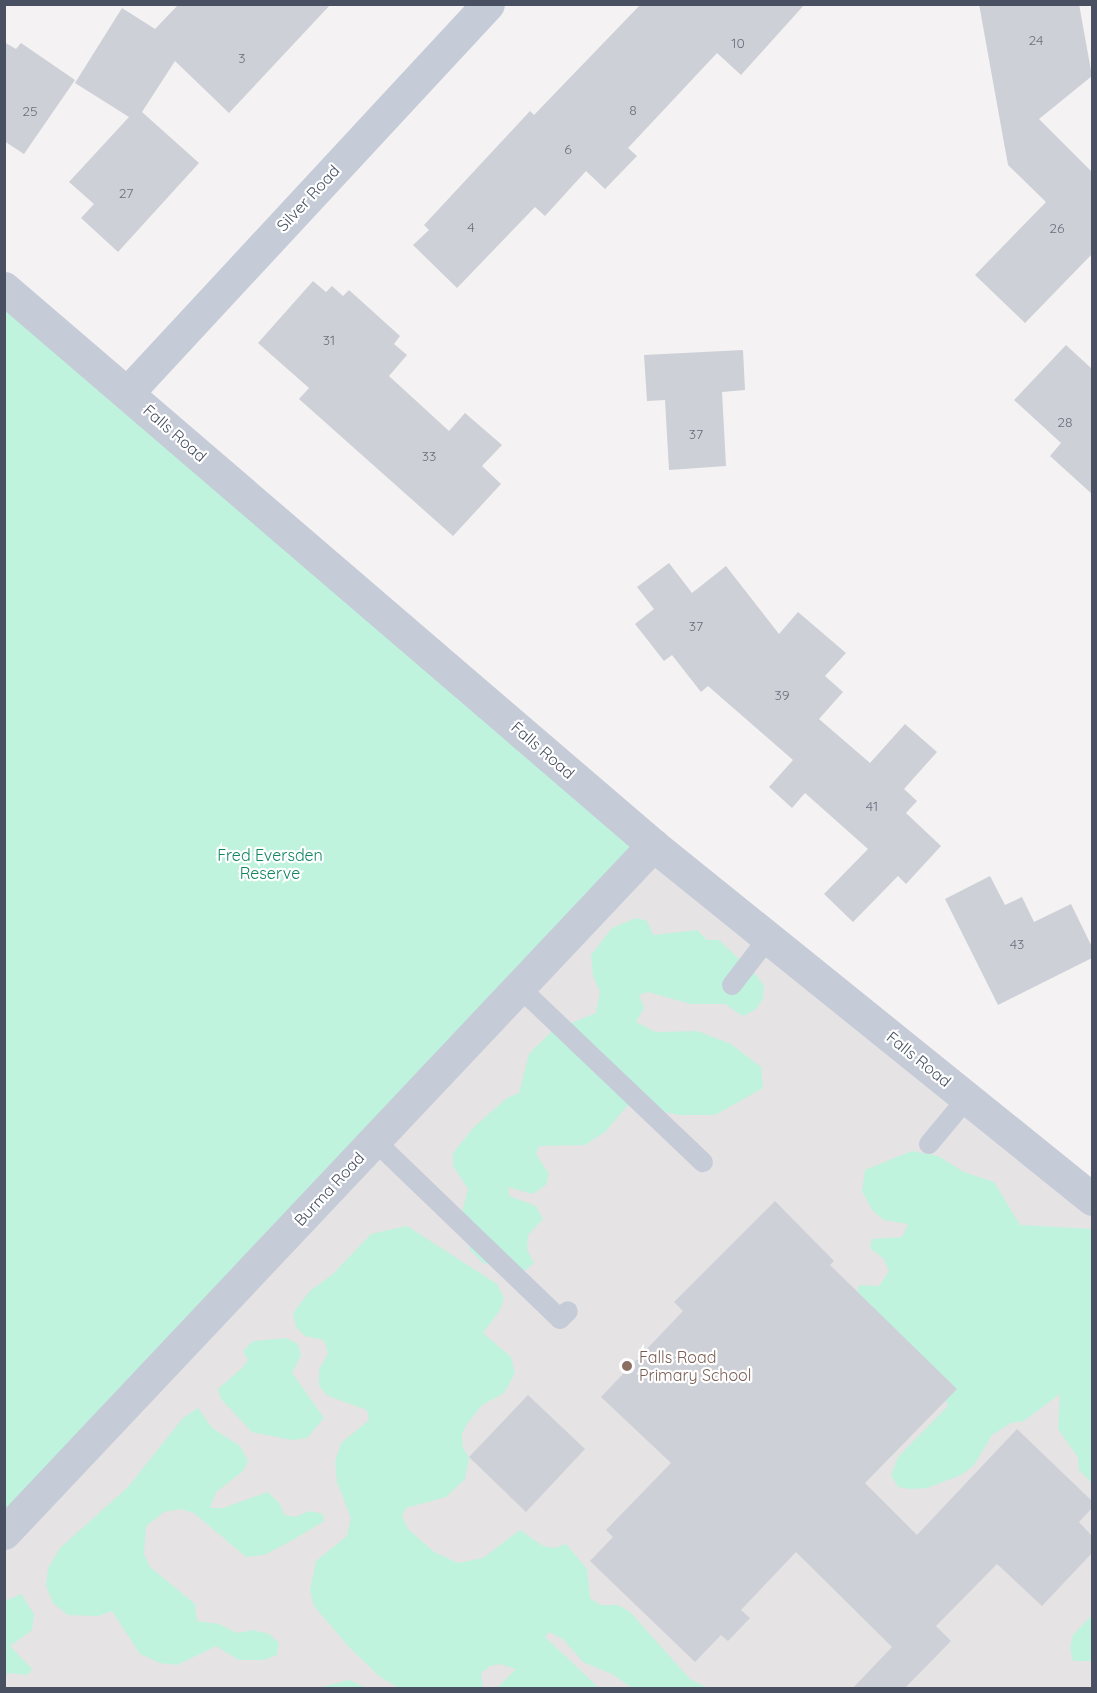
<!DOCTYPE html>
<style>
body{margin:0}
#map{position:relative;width:1097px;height:1693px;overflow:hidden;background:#f4f2f2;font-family:Quicksand,sans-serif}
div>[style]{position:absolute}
.education>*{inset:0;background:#e5e3e4}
.green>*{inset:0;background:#bff3dd}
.building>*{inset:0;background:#cdd0d6}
.service>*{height:20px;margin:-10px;padding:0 10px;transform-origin:10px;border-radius:10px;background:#c5cbd7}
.minor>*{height:33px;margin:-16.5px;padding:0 16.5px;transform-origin:16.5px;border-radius:16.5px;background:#c5cbd7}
.dots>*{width:16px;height:16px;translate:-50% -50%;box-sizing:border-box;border:3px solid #fff;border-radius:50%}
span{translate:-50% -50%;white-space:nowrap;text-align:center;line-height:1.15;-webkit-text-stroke:4.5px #fff;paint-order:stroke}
.number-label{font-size:14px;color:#69707e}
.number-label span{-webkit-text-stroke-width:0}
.street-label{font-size:16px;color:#485061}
.park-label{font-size:16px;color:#118460}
.education-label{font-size:16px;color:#785e54}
.left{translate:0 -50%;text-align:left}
.frame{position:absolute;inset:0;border:6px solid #485061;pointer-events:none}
</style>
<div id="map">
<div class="education">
<div style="clip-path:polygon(653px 845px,1092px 1199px,1092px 1688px,5px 1688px,4px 1533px)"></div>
</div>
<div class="green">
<div style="clip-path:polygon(5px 289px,653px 845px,5px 1533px)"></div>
<div style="clip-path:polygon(636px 918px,647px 921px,653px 935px,697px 930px,707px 940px,719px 940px,756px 975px,764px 986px,763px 999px,756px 1009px,743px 1016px,725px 1004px,691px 1004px,648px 992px,639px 995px,644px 1008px,636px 1022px,656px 1032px,697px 1031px,731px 1044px,761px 1067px,763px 1088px,715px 1115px,680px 1115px,628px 1105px,605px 1132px,585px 1145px,539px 1146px,536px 1154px,549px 1174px,546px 1185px,533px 1194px,508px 1187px,509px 1196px,536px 1206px,543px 1219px,528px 1235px,527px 1250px,534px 1263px,524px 1271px,483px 1263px,470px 1250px,462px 1213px,468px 1189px,453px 1166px,453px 1153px,474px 1127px,507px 1098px,519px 1093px,529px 1054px,552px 1031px,596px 1013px,600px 992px,593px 976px,591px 955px,612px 928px)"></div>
<div style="clip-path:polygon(912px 1151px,938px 1156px,964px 1172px,994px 1182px,1020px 1225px,1092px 1229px,1092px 1483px,1079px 1470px,1078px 1457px,1058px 1429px,1060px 1394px,1024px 1421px,1011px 1423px,992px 1435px,974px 1465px,961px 1475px,927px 1488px,911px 1489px,898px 1487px,891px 1475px,898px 1457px,948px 1406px,937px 1380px,853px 1304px,859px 1285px,879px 1286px,889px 1271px,884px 1259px,870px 1248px,872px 1239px,902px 1237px,908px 1224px,884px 1220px,872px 1210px,862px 1191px,865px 1170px)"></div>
<div style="clip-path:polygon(407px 1226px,497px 1284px,504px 1298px,500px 1310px,483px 1333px,511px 1357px,515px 1373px,504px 1393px,482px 1405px,467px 1424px,462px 1434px,463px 1448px,469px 1457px,465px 1479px,446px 1497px,406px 1508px,402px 1516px,408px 1529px,434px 1552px,458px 1563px,483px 1558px,520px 1530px,543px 1546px,555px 1548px,566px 1544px,587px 1569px,590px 1598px,600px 1605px,618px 1605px,630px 1612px,690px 1679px,708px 1688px,632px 1688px,612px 1674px,583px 1662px,563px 1639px,549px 1632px,545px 1637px,599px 1688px,497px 1688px,516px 1669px,500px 1664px,490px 1666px,481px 1673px,483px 1688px,399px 1688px,379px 1676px,349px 1647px,314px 1606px,310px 1591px,316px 1561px,347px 1536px,351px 1518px,337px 1482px,335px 1462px,341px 1443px,369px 1420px,367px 1410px,328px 1396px,319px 1386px,319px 1370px,328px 1353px,324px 1340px,305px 1336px,296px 1327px,293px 1313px,310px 1291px,334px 1273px,371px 1234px)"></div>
<div style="clip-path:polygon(286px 1338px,298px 1344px,301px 1355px,292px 1373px,324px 1418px,307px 1438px,292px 1440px,252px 1432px,221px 1399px,218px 1389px,242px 1368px,248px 1360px,243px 1351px,253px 1341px)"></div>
<div style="clip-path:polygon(198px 1408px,212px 1428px,240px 1446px,248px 1461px,243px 1471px,216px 1492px,210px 1508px,223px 1508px,268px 1492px,280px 1504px,284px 1515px,295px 1517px,309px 1511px,323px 1514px,324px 1521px,291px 1541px,264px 1555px,246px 1557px,194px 1513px,180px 1509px,164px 1512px,146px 1526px,144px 1554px,150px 1567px,195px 1604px,197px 1621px,219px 1624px,237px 1633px,253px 1630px,269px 1634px,279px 1643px,277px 1655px,264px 1660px,239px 1660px,216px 1646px,177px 1665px,160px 1663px,140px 1654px,112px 1611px,98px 1616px,68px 1615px,53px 1603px,46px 1586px,48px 1568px,60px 1548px,128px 1487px,183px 1418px)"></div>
<div style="clip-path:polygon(21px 1594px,34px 1614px,32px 1630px,10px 1646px,32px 1669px,27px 1675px,9px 1673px,5px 1676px,5px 1601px)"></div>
<div style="clip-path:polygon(1092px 1615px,1092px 1661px,1073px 1661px,1070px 1648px,1073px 1635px)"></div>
<div style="clip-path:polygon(349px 1680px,367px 1688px,318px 1688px)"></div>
</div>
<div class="building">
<div style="clip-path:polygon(179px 4px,331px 4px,229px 113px,175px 61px,142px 112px,199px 163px,118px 252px,81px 218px,94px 204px,69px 182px,129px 117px,75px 83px,122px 8px,155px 29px)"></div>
<div style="clip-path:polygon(641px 4px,805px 4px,741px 75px,717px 53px,628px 148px,637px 156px,605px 189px,586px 171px,545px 216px,535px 207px,457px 288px,413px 245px,429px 230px,424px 225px,530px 111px,534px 115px)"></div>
<div style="clip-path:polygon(979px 4px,1079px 4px,1092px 76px,1039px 119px,1092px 172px,1092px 254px,1025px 323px,975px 275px,1046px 202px,1008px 165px)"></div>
<div style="clip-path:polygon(4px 42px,16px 49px,21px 43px,75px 80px,24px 154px,4px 141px)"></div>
<div style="clip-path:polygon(313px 281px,326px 292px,332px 286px,343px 296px,349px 290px,400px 336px,394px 344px,407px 355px,389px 376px,449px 431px,465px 413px,502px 445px,482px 466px,501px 484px,453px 536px,299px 399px,309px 388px,258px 343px)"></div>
<div style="clip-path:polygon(1066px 345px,1092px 369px,1092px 494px,1050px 456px,1061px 443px,1014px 400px)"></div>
<div style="clip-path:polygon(743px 350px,745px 390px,722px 392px,726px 466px,669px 470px,665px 400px,647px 401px,644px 355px)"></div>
<div style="clip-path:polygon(669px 563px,692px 593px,726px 566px,779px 634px,798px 612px,846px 653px,825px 676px,843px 692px,819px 719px,870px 763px,905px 724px,937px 752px,904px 789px,917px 801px,906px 813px,941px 846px,906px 884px,898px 876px,853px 922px,824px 894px,868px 849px,805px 793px,792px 808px,769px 787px,793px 760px,708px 686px,701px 692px,672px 655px,664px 661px,635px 624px,654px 609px,637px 587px)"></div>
<div style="clip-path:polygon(990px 876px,1005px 905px,1022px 897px,1034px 922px,1071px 904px,1092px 947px,1092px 958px,998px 1005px,945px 899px)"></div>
<div style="clip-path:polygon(775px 1201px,834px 1261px,830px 1265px,957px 1389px,865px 1483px,917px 1535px,1017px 1429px,1092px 1501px,1092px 1508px,1079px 1522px,1092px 1536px,1092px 1553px,1042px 1606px,997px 1564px,936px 1626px,951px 1641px,904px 1689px,852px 1689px,892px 1647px,796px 1552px,741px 1610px,750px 1618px,728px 1641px,721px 1635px,695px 1662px,590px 1561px,613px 1537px,606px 1530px,671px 1463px,601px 1397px,683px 1311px,674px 1302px)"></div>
<div style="clip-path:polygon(528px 1395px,585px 1449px,526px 1512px,469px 1457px)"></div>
</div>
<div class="service">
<div style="left:732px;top:985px;width:61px;rotate:-52.4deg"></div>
<div style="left:519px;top:987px;width:254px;rotate:43.6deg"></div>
<div style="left:374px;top:1140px;width:258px;rotate:43.9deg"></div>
<div style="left:560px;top:1319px;width:11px;rotate:-45deg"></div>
<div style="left:929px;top:1144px;width:60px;rotate:-50.4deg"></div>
</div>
<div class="minor">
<div style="left:4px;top:288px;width:855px;rotate:40.64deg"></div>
<div style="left:653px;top:845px;width:564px;rotate:38.88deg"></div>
<div style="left:128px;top:392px;width:529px;rotate:-47.14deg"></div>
<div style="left:4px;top:1533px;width:946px;rotate:-46.67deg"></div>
</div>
<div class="dots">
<div style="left:627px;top:1366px;background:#8d6e63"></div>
</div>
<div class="number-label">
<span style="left:1036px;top:40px">24</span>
<span style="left:738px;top:43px">10</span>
<span style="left:242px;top:58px">3</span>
<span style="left:633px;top:110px">8</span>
<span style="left:30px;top:111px">25</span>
<span style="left:568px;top:149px">6</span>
<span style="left:126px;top:193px">27</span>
<span style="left:471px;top:227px">4</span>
<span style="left:1057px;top:228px">26</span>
<span style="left:329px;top:340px">31</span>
<span style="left:1065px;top:422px">28</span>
<span style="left:696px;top:434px">37</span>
<span style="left:429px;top:456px">33</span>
<span style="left:696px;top:626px">37</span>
<span style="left:782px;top:695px">39</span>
<span style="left:872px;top:806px">41</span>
<span style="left:1017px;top:944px">43</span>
</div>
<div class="street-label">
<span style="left:308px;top:198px;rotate:-47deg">Silver Road</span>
<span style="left:175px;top:433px;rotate:41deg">Falls Road</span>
<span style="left:543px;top:750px;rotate:41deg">Falls Road</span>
<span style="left:919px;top:1059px;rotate:39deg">Falls Road</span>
<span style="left:329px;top:1189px;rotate:-47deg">Burma Road</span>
</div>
<div class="park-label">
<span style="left:270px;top:864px">Fred Eversden<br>Reserve</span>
</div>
<div class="education-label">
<span class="left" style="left:639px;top:1366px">Falls Road<br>Primary School</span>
</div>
<div class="frame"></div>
</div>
